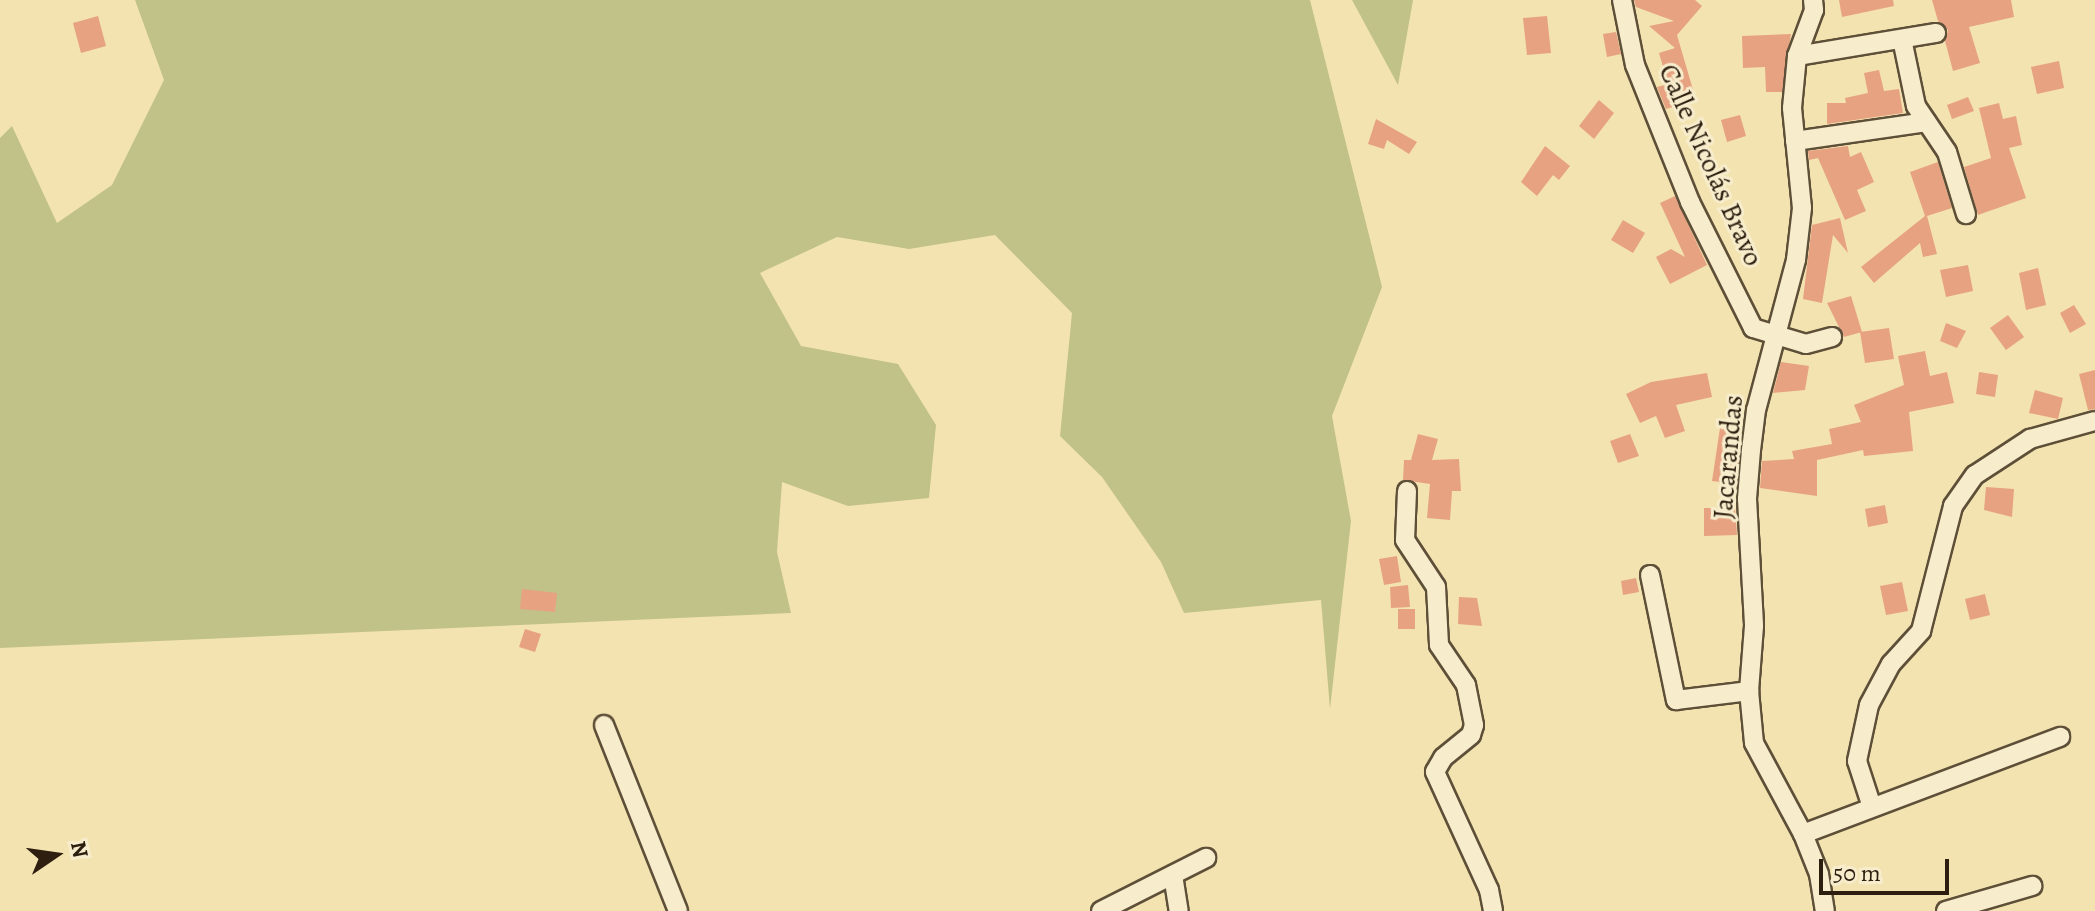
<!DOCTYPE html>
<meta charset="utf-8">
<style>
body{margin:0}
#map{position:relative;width:2095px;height:911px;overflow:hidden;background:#f3e3b0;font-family:Alegreya,serif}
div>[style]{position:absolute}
.green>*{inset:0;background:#c1c287}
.building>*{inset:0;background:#e7a282}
.roads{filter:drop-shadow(2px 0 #5e4f38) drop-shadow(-2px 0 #5e4f38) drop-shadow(0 2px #5e4f38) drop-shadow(0 -2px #5e4f38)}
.minor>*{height:18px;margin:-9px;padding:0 9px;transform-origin:9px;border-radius:9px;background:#f7edcc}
span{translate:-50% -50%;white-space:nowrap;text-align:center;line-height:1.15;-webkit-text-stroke:6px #f7edcc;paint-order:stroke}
.street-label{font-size:28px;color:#2d1e10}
.north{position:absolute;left:16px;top:815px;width:80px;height:80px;-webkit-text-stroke:6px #f7edcc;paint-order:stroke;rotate:77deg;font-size:22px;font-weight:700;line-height:32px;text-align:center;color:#2d1e10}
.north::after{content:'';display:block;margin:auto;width:28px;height:36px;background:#2d1e10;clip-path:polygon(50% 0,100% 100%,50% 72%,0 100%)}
.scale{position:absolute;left:1819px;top:859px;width:130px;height:36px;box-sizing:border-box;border:4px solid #2d1e10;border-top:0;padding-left:10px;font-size:24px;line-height:28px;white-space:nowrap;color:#2d1e10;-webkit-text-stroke:6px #f7edcc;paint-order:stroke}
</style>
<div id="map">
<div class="green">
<div style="clip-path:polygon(135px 0,1310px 0,1382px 287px,1332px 416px,1351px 521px,1330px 709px,1321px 600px,1184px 613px,1161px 562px,1102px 477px,1060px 436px,1072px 313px,995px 235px,909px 249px,837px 237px,760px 273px,801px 346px,898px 364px,936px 425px,929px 498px,848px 506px,782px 482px,777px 552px,791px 613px,0 648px,0 138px,12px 126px,57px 223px,112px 185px,164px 80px)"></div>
<div style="clip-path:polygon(1352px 0,1413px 0,1398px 85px)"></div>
</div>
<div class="building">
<div style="clip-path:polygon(1634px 0,1695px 0,1702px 6px,1677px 35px,1696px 100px,1666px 109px,1657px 87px,1668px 84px,1659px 53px,1675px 48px,1649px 26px,1674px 21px,1636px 7px)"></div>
<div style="clip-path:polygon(1839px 0,1893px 0,1894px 6px,1842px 17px)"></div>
<div style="clip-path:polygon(1932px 0,2011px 0,2014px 17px,1969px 27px,1980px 63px,1953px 71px,1945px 41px,1948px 30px,1938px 21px)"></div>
<div style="clip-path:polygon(98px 16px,106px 46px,81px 53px,73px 23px)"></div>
<div style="clip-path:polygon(1547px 16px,1551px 53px,1527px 55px,1523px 18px)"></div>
<div style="clip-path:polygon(1616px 32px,1621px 54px,1607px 57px,1603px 34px)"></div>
<div style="clip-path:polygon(1791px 34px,1782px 92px,1766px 92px,1765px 67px,1743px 68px,1742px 36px)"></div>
<div style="clip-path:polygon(2059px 61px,2064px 88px,2037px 94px,2031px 67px)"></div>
<div style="clip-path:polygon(1879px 70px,1884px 91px,1899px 89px,1903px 113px,1827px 124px,1827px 103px,1846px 103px,1845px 98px,1868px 93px,1864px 73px)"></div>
<div style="clip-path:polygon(1968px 97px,1974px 111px,1952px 119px,1947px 105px)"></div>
<div style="clip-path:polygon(1599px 100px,1614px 113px,1594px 139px,1579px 126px)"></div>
<div style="clip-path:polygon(1999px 103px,2003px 119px,2016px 116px,2022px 145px,2009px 148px,2026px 198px,1978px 215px,1964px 167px,1991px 158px,1979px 108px)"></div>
<div style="clip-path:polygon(1740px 115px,1746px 136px,1727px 142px,1721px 120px)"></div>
<div style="clip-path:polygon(1376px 119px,1417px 142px,1409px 154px,1387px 140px,1384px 149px,1368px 144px)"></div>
<div style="clip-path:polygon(1545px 146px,1570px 166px,1559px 180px,1553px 175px,1537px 196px,1521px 182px)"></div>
<div style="clip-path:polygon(1848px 146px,1850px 157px,1861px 152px,1874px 182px,1857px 190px,1866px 211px,1845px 220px,1818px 158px,1809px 160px,1808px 151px)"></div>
<div style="clip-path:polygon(1938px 162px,1952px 208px,1927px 216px,1937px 254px,1923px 257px,1920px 243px,1874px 283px,1861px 267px,1925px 216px,1910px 172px)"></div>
<div style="clip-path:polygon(1675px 196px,1707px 265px,1670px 284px,1656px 257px,1671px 249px,1685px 257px,1660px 203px)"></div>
<div style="clip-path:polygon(1840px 218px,1848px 253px,1833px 235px,1822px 303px,1803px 299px,1812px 225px)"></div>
<div style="clip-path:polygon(1623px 220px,1645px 233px,1633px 253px,1611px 240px)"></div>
<div style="clip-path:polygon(1968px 265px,1973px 291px,1946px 297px,1940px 270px)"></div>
<div style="clip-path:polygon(2038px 268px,2046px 305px,2026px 310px,2019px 273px)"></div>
<div style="clip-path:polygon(1851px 296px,1862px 332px,1844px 337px,1827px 303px)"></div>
<div style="clip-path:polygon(2074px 305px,2086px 324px,2070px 333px,2060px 313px)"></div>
<div style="clip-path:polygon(2008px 315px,2024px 337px,2006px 350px,1990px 328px)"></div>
<div style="clip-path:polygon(1946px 323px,1966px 331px,1957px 348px,1940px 341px)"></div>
<div style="clip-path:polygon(1889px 328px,1894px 359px,1865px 363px,1860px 332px)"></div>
<div style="clip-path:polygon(1925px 351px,1930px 376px,1947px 372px,1954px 403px,1909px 412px,1913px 451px,1864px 456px,1863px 450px,1817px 460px,1817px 496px,1760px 488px,1762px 461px,1794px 459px,1792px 451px,1832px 444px,1829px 429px,1861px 422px,1854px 405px,1904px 385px,1898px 356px)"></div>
<div style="clip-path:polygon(1781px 362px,1809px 366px,1805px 390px,1773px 393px)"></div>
<div style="clip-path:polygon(2095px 370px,2095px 409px,2088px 410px,2079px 374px)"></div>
<div style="clip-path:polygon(1979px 372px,1998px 375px,1995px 397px,1976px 394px)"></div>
<div style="clip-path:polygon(1707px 373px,1712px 397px,1676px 405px,1685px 431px,1665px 438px,1656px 416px,1640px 423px,1626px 394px,1651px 382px)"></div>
<div style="clip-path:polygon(2035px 390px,2063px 398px,2058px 419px,2029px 413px)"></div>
<div style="clip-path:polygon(1720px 428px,1741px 431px,1736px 484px,1712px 481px)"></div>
<div style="clip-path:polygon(1418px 434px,1438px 439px,1432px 460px,1459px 459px,1461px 491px,1452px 491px,1450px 520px,1427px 518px,1430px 484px,1403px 480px,1404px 460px,1411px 460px)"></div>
<div style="clip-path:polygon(1630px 434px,1639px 456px,1618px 463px,1610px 441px)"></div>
<div style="clip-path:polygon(1986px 487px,2014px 489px,2012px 517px,1984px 510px)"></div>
<div style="clip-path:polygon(1885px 505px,1888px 523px,1868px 527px,1865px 509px)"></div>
<div style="clip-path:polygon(1704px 508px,1735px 508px,1737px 535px,1704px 536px)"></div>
<div style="clip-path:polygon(1397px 556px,1401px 582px,1384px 585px,1379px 559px)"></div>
<div style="clip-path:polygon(1636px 578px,1639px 592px,1623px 595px,1621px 581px)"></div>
<div style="clip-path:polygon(1902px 582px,1908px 611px,1886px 615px,1880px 586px)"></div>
<div style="clip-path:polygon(1408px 585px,1410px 607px,1391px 608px,1390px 587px)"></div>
<div style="clip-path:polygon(522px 589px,557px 593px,555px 612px,520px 609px)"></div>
<div style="clip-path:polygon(1985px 594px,1990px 615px,1970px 620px,1965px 599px)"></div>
<div style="clip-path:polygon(1459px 597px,1477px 598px,1482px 626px,1458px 624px)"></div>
<div style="clip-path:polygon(1398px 609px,1415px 609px,1415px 629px,1398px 629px)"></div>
<div style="clip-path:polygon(525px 629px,541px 634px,535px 652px,519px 647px)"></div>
</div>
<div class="roads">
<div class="minor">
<div style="left:1622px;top:0;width:66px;rotate:78.7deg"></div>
<div style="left:1635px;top:65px;width:148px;rotate:68.1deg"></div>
<div style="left:1690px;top:202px;width:141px;rotate:63.4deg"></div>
<div style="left:1753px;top:328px;width:55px;rotate:16.8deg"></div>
<div style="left:1806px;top:344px;width:27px;rotate:-15deg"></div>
<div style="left:1813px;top:0;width:10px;rotate:84deg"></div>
<div style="left:1814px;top:10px;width:49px;rotate:110.3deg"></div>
<div style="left:1797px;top:56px;width:52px;rotate:95.5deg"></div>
<div style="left:1792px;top:108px;width:100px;rotate:84.3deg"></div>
<div style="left:1802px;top:208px;width:52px;rotate:96.6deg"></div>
<div style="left:1796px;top:260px;width:155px;rotate:104.9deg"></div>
<div style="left:1756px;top:410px;width:40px;rotate:97.1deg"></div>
<div style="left:1751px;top:450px;width:49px;rotate:94.7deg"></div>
<div style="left:1747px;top:499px;width:127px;rotate:86.8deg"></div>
<div style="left:1754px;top:626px;width:65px;rotate:94.4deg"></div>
<div style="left:1749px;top:691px;width:52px;rotate:84.5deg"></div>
<div style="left:1754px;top:743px;width:103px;rotate:61.7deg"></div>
<div style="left:1803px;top:834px;width:43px;rotate:68.2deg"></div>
<div style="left:1819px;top:874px;width:37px;rotate:81deg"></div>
<div style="left:1902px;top:39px;width:68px;rotate:78.2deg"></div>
<div style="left:1916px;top:106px;width:55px;rotate:56deg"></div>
<div style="left:1947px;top:152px;width:65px;rotate:73deg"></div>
<div style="left:1797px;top:56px;width:141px;rotate:-9.4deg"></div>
<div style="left:1795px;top:141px;width:133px;rotate:-8.2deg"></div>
<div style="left:1407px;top:491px;width:49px;rotate:92.3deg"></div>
<div style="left:1405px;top:540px;width:56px;rotate:56.6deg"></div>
<div style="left:1436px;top:587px;width:58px;rotate:87deg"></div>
<div style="left:1439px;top:645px;width:48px;rotate:56deg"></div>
<div style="left:1466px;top:685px;width:41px;rotate:78.7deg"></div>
<div style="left:1474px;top:725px;width:10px;rotate:107deg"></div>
<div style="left:1471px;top:735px;width:36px;rotate:141deg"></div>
<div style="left:1443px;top:758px;width:16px;rotate:120deg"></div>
<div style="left:1435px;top:772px;width:130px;rotate:65.4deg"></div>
<div style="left:1489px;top:890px;width:21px;rotate:79deg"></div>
<div style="left:1650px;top:575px;width:128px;rotate:78.3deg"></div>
<div style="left:1676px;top:700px;width:74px;rotate:-7deg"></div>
<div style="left:604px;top:725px;width:200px;rotate:68.3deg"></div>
<div style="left:1871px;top:804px;width:45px;rotate:-108deg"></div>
<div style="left:1857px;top:761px;width:57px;rotate:-77.9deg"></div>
<div style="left:1869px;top:705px;width:47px;rotate:-61.8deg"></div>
<div style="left:1891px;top:664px;width:45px;rotate:-47.7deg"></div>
<div style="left:1921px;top:631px;width:129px;rotate:-75.6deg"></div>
<div style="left:1953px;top:506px;width:38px;rotate:-55deg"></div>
<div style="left:1975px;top:475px;width:66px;rotate:-33.2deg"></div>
<div style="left:2030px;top:439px;width:67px;rotate:-15.5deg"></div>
<div style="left:1803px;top:834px;width:275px;rotate:-20.7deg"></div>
<div style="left:1173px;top:875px;width:36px;rotate:81deg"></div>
<div style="left:1101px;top:911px;width:118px;rotate:-26.8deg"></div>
<div style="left:1946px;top:911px;width:90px;rotate:-16.2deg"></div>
</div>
</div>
<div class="street-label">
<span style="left:1711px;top:165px;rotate:66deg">Calle Nicolás Bravo</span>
<span style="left:1728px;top:457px;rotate:-85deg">Jacarandas</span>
</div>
<div class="north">N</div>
<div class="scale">50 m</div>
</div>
